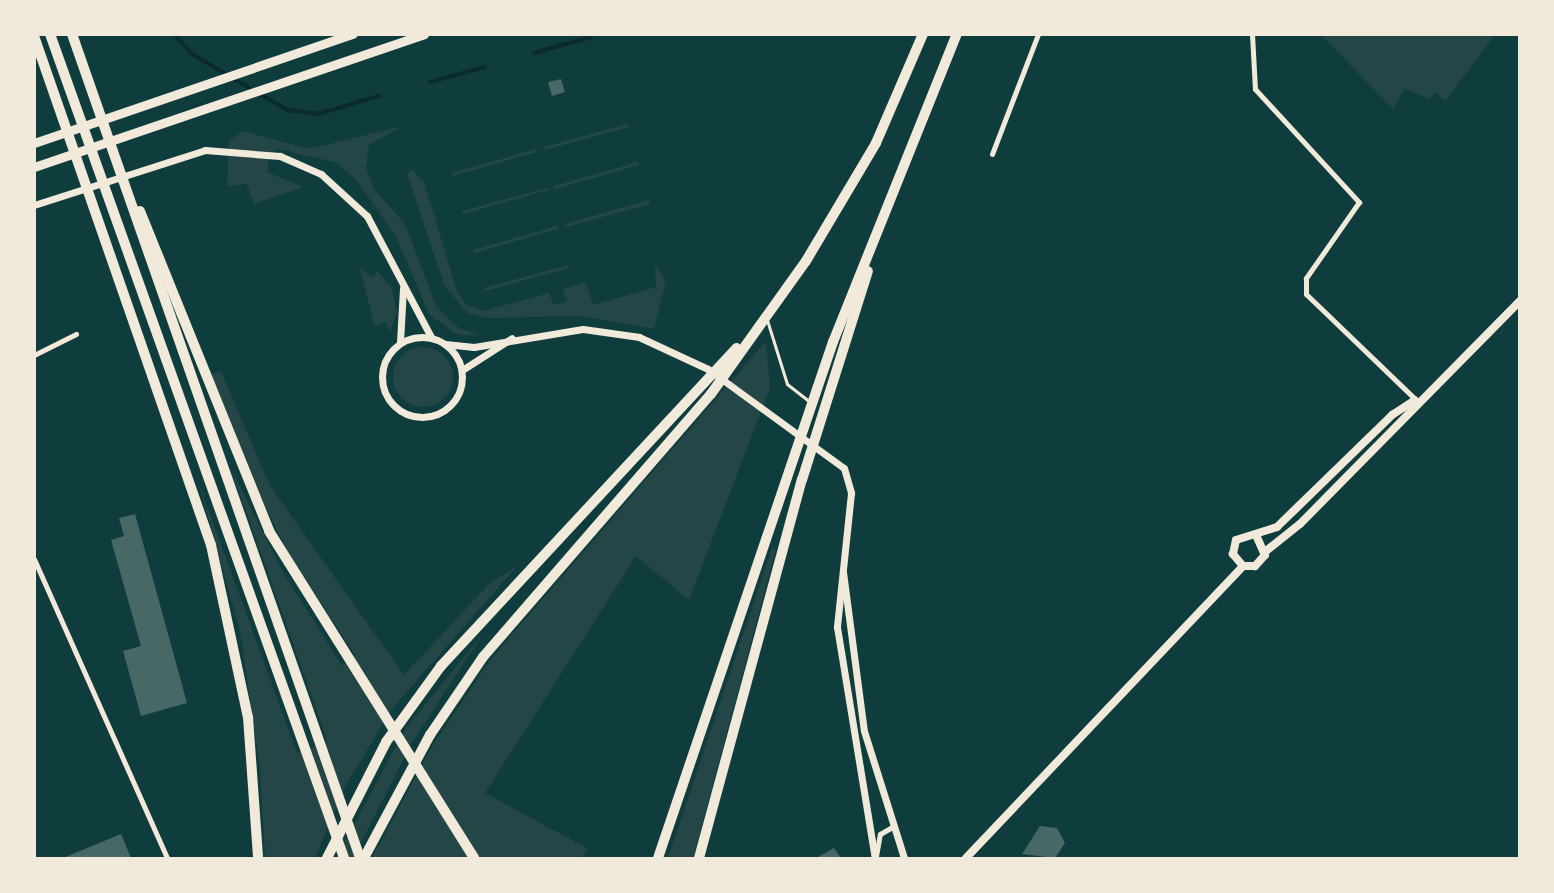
<!DOCTYPE html>
<style>
body{margin:0}
#map{position:relative;width:1554px;height:893px;overflow:hidden;background:#0f3d3e;font-family:Commissioner,sans-serif}
div>[style]{position:absolute}
.green>*{inset:0;background:#244646}
.round{border-radius:50%}
.stream>*{height:4px;margin:-2px;padding:0 2px;transform-origin:2px;border-radius:2px;background:#0a2a2b}
.building>*{inset:0;background:#486865}
.service>*{height:3px;margin:-1.5px;padding:0 1.5px;transform-origin:1.5px;border-radius:1.5px;background:#f1e9da}
.minor>*{height:5px;margin:-2.5px;padding:0 2.5px;transform-origin:2.5px;border-radius:2.5px;background:#f1e9da}
.tertiary>*{height:7px;margin:-3.5px;padding:0 3.5px;transform-origin:3.5px;border-radius:3.5px;background:#f1e9da}
.tertiary>.ring{margin:-3.5px;padding:0;box-sizing:content-box;background:none;border:7px solid #f1e9da;border-radius:50%}
.secondary>*{height:8px;margin:-4px;padding:0 4px;transform-origin:4px;border-radius:4px;background:#f1e9da}
.trunk>*{height:9px;margin:-4.5px;padding:0 4.5px;transform-origin:4.5px;border-radius:4.5px;background:#f1e9da}
.motorway>*{height:10px;margin:-5px;padding:0 5px;transform-origin:5px;border-radius:5px;background:#f1e9da}
span{translate:-50% -50%;white-space:nowrap;text-align:center;line-height:1.15;-webkit-text-stroke:4.5px #f1e9da;paint-order:stroke}
.frame{position:absolute;inset:0;border:36px solid #f1e9da;pointer-events:none}
</style>
<div id="map">
<div class="green">
<div style="clip-path:polygon(1321px 35px,1495px 35px,1445px 101px,1436px 92px,1429px 99px,1405px 88px,1393px 109px)"></div>
<div style="clip-path:polygon(628px 124px,629px 127px,545px 150px,544px 147px)"></div>
<div style="clip-path:polygon(402px 126px,369px 145px,366px 168px,374px 189px,405px 224px,437px 308px,459px 328px,481px 336px,456px 334px,429px 314px,396px 237px,358px 182px,335px 162px,278px 149px,270px 154px,267px 172px,303px 187px,254px 204px,247px 184px,227px 186px,229px 142px,242px 131px,309px 149px)"></div>
<div style="clip-path:polygon(536px 149px,537px 152px,453px 176px,452px 173px)"></div>
<div style="clip-path:polygon(638px 162px,639px 165px,555px 189px,554px 186px)"></div>
<div style="clip-path:polygon(411px 169px,424px 181px,457px 292px,467px 305px,483px 311px,549px 293px,554px 305px,567px 301px,563px 289px,586px 282px,593px 305px,656px 287px,655px 265px,666px 280px,654px 329px,580px 316px,487px 318px,467px 313px,445px 286px,407px 174px)"></div>
<div style="clip-path:polygon(547px 188px,548px 190px,463px 214px,462px 211px)"></div>
<div style="clip-path:polygon(649px 200px,650px 204px,566px 227px,565px 224px)"></div>
<div style="clip-path:polygon(558px 226px,558px 229px,474px 253px,473px 250px)"></div>
<div style="clip-path:polygon(568px 265px,569px 268px,485px 291px,484px 288px)"></div>
<div style="clip-path:polygon(359px 267px,372px 277px,377px 271px,391px 286px,397px 312px,390px 332px,386px 322px,375px 326px)"></div>
<div style="clip-path:polygon(766px 341px,770px 388px,689px 600px,636px 556px,485px 793px,587px 848px,582px 858px,372px 858px,430px 750px,490px 660px)"></div>
<div class="round" style="left:393px;top:347px;width:60px;height:60px"></div>
<div style="clip-path:polygon(221px 371px,270px 486px,404px 675px,490px 583px,517px 566px,392px 709px,346px 785px,315px 858px,265px 858px,260px 767px,240px 631px,198px 481px,297px 753px,328px 742px,231px 469px,283px 572px,342px 666px,355px 655px,288px 552px,252px 481px,210px 375px)"></div>
<div style="clip-path:polygon(772px 548px,776px 549px,693px 858px,668px 858px)"></div>
<div style="clip-path:polygon(485px 631px,413px 741px,353px 858px,336px 858px,406px 728px)"></div>
</div>
<div class="stream">
<div style="left:174px;top:34px;width:27px;rotate:48deg"></div>
<div style="left:192px;top:54px;width:110px;rotate:30.5deg"></div>
<div style="left:287px;top:110px;width:31px;rotate:7deg"></div>
<div style="left:318px;top:114px;width:64px;rotate:-16.4deg"></div>
<div style="left:534px;top:53px;width:59px;rotate:-15.7deg"></div>
<div style="left:430px;top:82px;width:57px;rotate:-15.3deg"></div>
</div>
<div class="building">
<div style="clip-path:polygon(561px 79px,565px 92px,552px 96px,548px 82px)"></div>
<div style="clip-path:polygon(135px 514px,187px 703px,141px 716px,123px 651px,141px 646px,111px 540px,124px 536px,119px 518px)"></div>
<div style="clip-path:polygon(1040px 826px,1057px 828px,1065px 843px,1055px 858px,1022px 854px)"></div>
<div style="clip-path:polygon(121px 834px,131px 858px,63px 858px)"></div>
<div style="clip-path:polygon(834px 848px,841px 858px,816px 858px)"></div>
</div>
<div class="service">
<div style="left:767px;top:320px;width:67px;rotate:72.6deg"></div>
<div style="left:787px;top:384px;width:28px;rotate:38deg"></div>
</div>
<div class="minor">
<div style="left:1252px;top:34px;width:55px;rotate:86.9deg"></div>
<div style="left:1255px;top:89px;width:154px;rotate:47.4deg"></div>
<div style="left:1359px;top:202px;width:93px;rotate:124.9deg"></div>
<div style="left:1306px;top:278px;width:16px;rotate:90deg"></div>
<div style="left:1306px;top:294px;width:153px;rotate:43.9deg"></div>
<div style="left:992px;top:154px;width:129px;rotate:-69deg"></div>
<div style="left:34px;top:355px;width:47px;rotate:-26.6deg"></div>
<div style="left:34px;top:559px;width:327px;rotate:66deg"></div>
<div style="left:876px;top:856px;width:22px;rotate:-80deg"></div>
<div style="left:880px;top:834px;width:14px;rotate:-30deg"></div>
</div>
<div class="tertiary">
<div style="left:34px;top:205px;width:180px;rotate:-17.8deg"></div>
<div style="left:205px;top:150px;width:75px;rotate:4.6deg"></div>
<div style="left:280px;top:156px;width:45px;rotate:23.7deg"></div>
<div style="left:321px;top:174px;width:62px;rotate:42.4deg"></div>
<div style="left:367px;top:216px;width:137px;rotate:62.1deg"></div>
<div class="ring" style="left:382px;top:337px;width:73px;height:73px"></div>
<div style="left:400px;top:342px;width:54px;rotate:-86.8deg"></div>
<div style="left:445px;top:344px;width:29px;rotate:6deg"></div>
<div style="left:474px;top:347px;width:110px;rotate:-9.4deg"></div>
<div style="left:583px;top:329px;width:57px;rotate:8.1deg"></div>
<div style="left:639px;top:337px;width:76px;rotate:24.9deg"></div>
<div style="left:708px;top:369px;width:168px;rotate:36.1deg"></div>
<div style="left:844px;top:468px;width:26px;rotate:74deg"></div>
<div style="left:851px;top:493px;width:135px;rotate:96deg"></div>
<div style="left:837px;top:627px;width:234px;rotate:80.7deg"></div>
<div style="left:462px;top:370px;width:59px;rotate:-32.6deg"></div>
<div style="left:843px;top:572px;width:160px;rotate:82.5deg"></div>
<div style="left:864px;top:731px;width:133px;rotate:72.5deg"></div>
</div>
<div class="secondary">
<div style="left:1256px;top:535px;width:22px;rotate:66deg"></div>
<div style="left:1265px;top:555px;width:15px;rotate:132deg"></div>
<div style="left:1255px;top:566px;width:12px;rotate:180deg"></div>
<div style="left:1243px;top:566px;width:16px;rotate:-130deg"></div>
<div style="left:1233px;top:554px;width:14px;rotate:-78deg"></div>
<div style="left:1236px;top:540px;width:43px;rotate:-17.6deg"></div>
<div style="left:1277px;top:527px;width:161px;rotate:-44.2deg"></div>
<div style="left:1392px;top:415px;width:27px;rotate:-33deg"></div>
<div style="left:1266px;top:551px;width:43px;rotate:-38.5deg"></div>
<div style="left:1300px;top:524px;width:313px;rotate:-45.4deg"></div>
<div style="left:966px;top:858px;width:402px;rotate:-46.5deg"></div>
</div>
<div class="trunk">
<div style="left:34px;top:143px;width:337px;rotate:-18.9deg"></div>
<div style="left:34px;top:167px;width:412px;rotate:-18.8deg"></div>
</div>
<div class="motorway">
<div style="left:50px;top:34px;width:875px;rotate:70.36deg"></div>
<div style="left:72px;top:34px;width:873px;rotate:70.73deg"></div>
<div style="left:34px;top:36px;width:539px;rotate:70.83deg"></div>
<div style="left:211px;top:545px;width:176px;rotate:77.9deg"></div>
<div style="left:248px;top:717px;width:141px;rotate:85.9deg"></div>
<div style="left:140px;top:211px;width:345px;rotate:68deg"></div>
<div style="left:269px;top:531px;width:386px;rotate:57.9deg"></div>
<div style="left:327px;top:858px;width:130px;rotate:-63deg"></div>
<div style="left:386px;top:742px;width:94px;rotate:-54.1deg"></div>
<div style="left:441px;top:666px;width:434px;rotate:-47.1deg"></div>
<div style="left:364px;top:858px;width:140px;rotate:-61.8deg"></div>
<div style="left:430px;top:735px;width:94px;rotate:-55.8deg"></div>
<div style="left:483px;top:657px;width:348px;rotate:-49.1deg"></div>
<div style="left:711px;top:394px;width:163px;rotate:-54.5deg"></div>
<div style="left:806px;top:261px;width:137px;rotate:-59.3deg"></div>
<div style="left:876px;top:143px;width:119px;rotate:-66.7deg"></div>
<div style="left:658px;top:858px;width:545px;rotate:-71.27deg"></div>
<div style="left:833px;top:342px;width:332px;rotate:-68.1deg"></div>
<div style="left:699px;top:858px;width:392px;rotate:-74.8deg"></div>
<div style="left:802px;top:480px;width:219px;rotate:-72.5deg"></div>
</div>
<div class="frame"></div>
</div>
